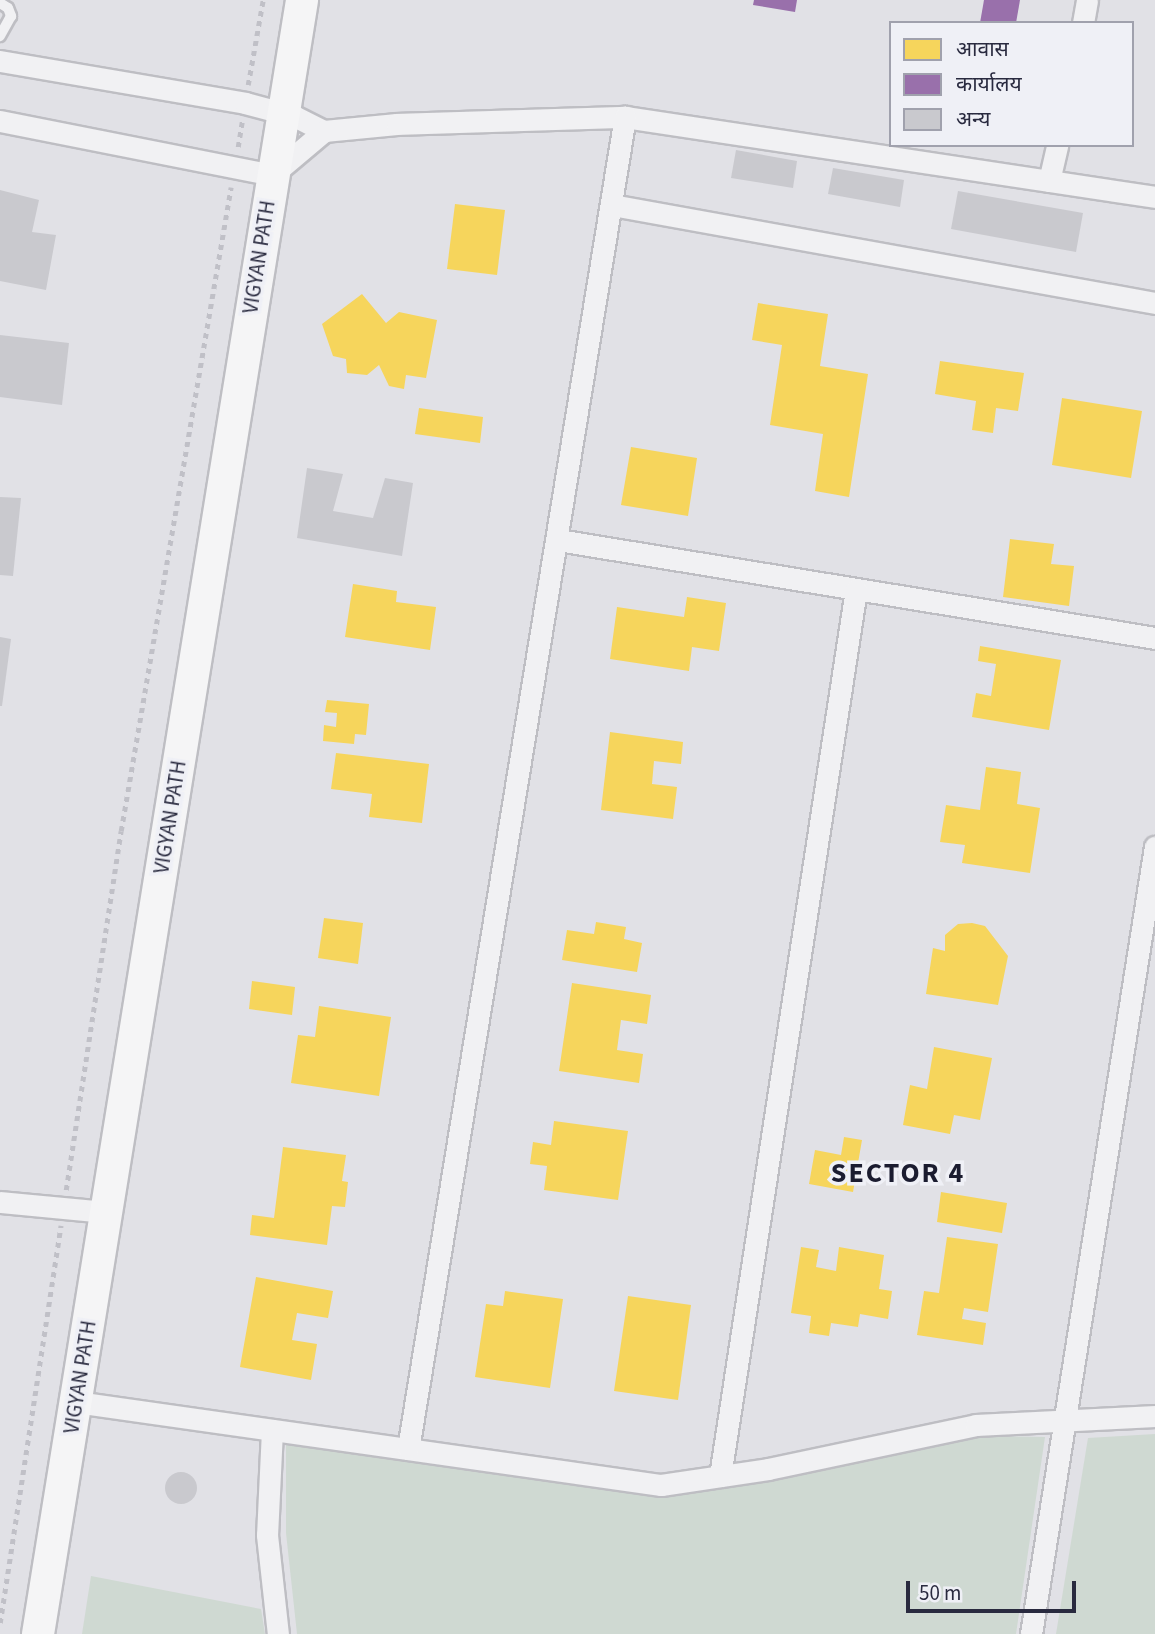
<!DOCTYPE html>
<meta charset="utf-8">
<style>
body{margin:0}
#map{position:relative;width:1155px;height:1634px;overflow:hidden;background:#e1e1e6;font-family:"Source Sans 3","Noto Sans Devanagari",sans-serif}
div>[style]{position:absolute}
.green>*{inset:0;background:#cfd9d2}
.homes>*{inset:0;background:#f6d55c}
.offices>*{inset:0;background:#9970ab}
.building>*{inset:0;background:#c9c9ce}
.round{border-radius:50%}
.path>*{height:4.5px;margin-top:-2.25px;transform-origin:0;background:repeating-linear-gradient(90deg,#c0c0c7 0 5px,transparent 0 10px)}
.roads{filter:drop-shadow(2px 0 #bebec3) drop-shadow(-2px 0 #bebec3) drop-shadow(0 2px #bebec3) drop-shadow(0 -2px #bebec3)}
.service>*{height:10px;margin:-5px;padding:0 5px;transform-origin:5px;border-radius:5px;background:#f1f1f3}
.minor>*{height:21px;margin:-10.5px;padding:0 10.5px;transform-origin:10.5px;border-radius:10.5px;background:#f1f1f3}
.secondary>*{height:32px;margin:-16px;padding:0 16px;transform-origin:16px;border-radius:16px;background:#f5f5f6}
span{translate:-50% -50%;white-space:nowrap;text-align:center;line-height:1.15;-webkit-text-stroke:7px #eff0f6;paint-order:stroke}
.street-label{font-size:21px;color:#292a3f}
.district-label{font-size:28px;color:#1b1c30;font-weight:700;letter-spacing:2px}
.legend{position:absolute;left:889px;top:21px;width:245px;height:126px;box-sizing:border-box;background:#eff0f6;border:2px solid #a0a1ad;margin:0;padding:9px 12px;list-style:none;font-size:21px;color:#292a3f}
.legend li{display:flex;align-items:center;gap:14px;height:35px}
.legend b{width:35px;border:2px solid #a0a1ad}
.scale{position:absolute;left:906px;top:1581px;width:170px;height:32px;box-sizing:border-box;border:4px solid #292a3f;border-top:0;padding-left:9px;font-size:21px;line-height:24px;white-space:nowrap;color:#292a3f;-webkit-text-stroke:5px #eff0f6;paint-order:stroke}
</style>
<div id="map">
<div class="green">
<div style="clip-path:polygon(1155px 1434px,1155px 1634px,1056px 1634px,1088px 1438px)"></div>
<div style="clip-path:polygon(988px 1436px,1045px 1437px,1016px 1634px,297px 1634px,286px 1533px,286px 1443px,651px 1494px,677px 1494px)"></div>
<div style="clip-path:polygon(91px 1576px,261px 1609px,265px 1634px,82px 1634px)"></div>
</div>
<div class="homes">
<div style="clip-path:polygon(455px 204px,505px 210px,497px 275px,447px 269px)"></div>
<div style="clip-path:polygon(362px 294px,386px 323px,399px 312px,437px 320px,426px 378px,406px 375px,404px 389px,389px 386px,379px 365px,367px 375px,347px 373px,346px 359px,333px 356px,322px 324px)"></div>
<div style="clip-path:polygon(758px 303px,828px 314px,820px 366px,868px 374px,849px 497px,815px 491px,823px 434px,770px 425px,782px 345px,752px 340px)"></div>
<div style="clip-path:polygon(940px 361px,1024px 373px,1018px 411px,996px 408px,993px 433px,972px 430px,976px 401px,935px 394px)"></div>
<div style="clip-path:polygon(1062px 398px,1142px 411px,1131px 478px,1052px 465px)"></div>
<div style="clip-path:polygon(419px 408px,483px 417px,480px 443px,415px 434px)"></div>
<div style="clip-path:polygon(631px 447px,697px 458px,688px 516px,621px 505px)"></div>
<div style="clip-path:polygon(1010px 539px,1054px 544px,1051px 564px,1074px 566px,1069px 606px,1003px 597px)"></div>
<div style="clip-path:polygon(353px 584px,397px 591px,396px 602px,436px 607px,430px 650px,345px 637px)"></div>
<div style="clip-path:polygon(687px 597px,726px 603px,719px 651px,692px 647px,689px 671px,610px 659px,617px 607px,684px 617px)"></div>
<div style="clip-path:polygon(980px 646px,1061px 660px,1049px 730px,972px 717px,976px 693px,991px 696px,996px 664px,978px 661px)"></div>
<div style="clip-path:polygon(327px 700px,369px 704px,366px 735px,355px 734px,354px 744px,323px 741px,324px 725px,336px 727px,337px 713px,325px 712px)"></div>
<div style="clip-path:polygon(610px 732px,683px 742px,681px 764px,654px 761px,652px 784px,677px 787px,673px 819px,601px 810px)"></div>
<div style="clip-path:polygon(336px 753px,429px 764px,422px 823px,369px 817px,372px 794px,331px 789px)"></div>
<div style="clip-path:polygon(986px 767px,1021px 772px,1017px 804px,1040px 808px,1030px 873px,962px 863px,965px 845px,940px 842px,946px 805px,980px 810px)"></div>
<div style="clip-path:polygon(324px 918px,363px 923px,358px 964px,318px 958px)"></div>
<div style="clip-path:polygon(596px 922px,626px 927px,624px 939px,642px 943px,637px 972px,562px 960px,567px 930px,594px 934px)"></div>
<div style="clip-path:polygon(972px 923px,985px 926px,1008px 956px,998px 1005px,926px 994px,933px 948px,945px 951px,945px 935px,958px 924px)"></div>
<div style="clip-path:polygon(252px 981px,295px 987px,292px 1015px,249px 1009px)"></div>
<div style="clip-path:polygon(572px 983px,651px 995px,647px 1024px,621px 1020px,617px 1050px,643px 1054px,639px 1083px,559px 1071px)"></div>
<div style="clip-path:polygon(319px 1006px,391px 1017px,379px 1096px,291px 1083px,298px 1035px,315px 1037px)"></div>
<div style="clip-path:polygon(934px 1047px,992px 1058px,980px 1120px,954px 1115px,950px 1134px,903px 1125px,910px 1085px,927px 1089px)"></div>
<div style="clip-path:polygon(554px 1121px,628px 1131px,618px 1200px,544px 1190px,547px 1166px,530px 1164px,533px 1142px,551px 1145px)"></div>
<div style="clip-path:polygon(844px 1137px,862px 1140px,853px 1192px,809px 1184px,815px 1150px,841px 1155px)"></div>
<div style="clip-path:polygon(283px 1147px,346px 1155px,342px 1181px,348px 1182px,345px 1207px,332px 1206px,327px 1245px,250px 1235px,252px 1215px,274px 1218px)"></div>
<div style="clip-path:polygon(941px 1192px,1007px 1203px,1002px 1233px,937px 1222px)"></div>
<div style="clip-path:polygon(947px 1237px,998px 1244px,988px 1312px,964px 1308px,962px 1319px,986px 1323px,983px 1345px,917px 1335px,924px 1291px,939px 1293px)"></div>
<div style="clip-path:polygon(801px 1247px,819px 1250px,816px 1267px,836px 1271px,839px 1247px,884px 1255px,879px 1289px,892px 1291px,888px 1319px,860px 1314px,858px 1327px,831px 1323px,829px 1336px,809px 1333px,811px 1316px,791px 1313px)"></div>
<div style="clip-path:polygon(256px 1277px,333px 1291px,328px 1318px,297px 1313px,292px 1340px,317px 1344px,311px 1380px,240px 1367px)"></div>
<div style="clip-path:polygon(505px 1291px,563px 1299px,550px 1388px,475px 1377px,486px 1304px,503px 1306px)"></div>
<div style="clip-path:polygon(628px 1296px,691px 1305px,678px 1400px,614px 1391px)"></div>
</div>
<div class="offices">
<div style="clip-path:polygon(754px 0,797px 0,795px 12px,753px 5px)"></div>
<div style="clip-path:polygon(984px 0,1020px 0,1016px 23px,980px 23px)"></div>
</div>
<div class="building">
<div style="clip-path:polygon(736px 150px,797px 161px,793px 188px,731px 178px)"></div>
<div style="clip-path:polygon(833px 168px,904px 180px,900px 207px,828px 194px)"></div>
<div style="clip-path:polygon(0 190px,39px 200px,32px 232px,56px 235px,46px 290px,0 281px)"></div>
<div style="clip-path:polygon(958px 191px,1083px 213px,1076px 252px,951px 229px)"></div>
<div style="clip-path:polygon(0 335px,69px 343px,62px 405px,0 397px)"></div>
<div style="clip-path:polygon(307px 468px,343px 474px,333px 511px,373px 518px,385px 478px,413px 483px,402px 556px,297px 538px)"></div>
<div style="clip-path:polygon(0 497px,21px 498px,13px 576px,0 575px)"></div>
<div style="clip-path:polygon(0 637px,11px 639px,2px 706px,0 706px)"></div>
<div class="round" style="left:165px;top:1472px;width:32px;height:32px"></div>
</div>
<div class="path">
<div style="left:248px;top:85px;width:86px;rotate:-80deg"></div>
<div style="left:238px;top:147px;width:26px;rotate:-81deg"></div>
<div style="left:66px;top:1190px;width:363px;rotate:-81.3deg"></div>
<div style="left:121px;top:831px;width:653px;rotate:-80.31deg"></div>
<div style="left:0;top:1623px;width:402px;rotate:-81.3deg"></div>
</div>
<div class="roads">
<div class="service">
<div style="left:0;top:3px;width:9px;rotate:32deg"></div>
<div style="left:8px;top:8px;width:9px;rotate:69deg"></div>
<div style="left:11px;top:16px;width:23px;rotate:119deg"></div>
</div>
<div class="minor">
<div style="left:1083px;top:23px;width:23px;rotate:-80deg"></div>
<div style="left:0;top:61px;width:249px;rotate:9.7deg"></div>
<div style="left:245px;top:103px;width:51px;rotate:14.9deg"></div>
<div style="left:294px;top:116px;width:34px;rotate:27deg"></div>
<div style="left:324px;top:131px;width:73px;rotate:-5.5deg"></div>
<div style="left:397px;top:124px;width:228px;rotate:-1.8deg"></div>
<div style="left:625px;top:117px;width:536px;rotate:8.58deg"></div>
<div style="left:0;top:121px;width:277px;rotate:11.2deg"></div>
<div style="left:272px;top:175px;width:68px;rotate:-40.2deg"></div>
<div style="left:1049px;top:181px;width:37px;rotate:-77deg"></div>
<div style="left:612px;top:205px;width:552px;rotate:10.23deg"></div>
<div style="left:558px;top:540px;width:605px;rotate:9.32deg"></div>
<div style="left:0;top:1202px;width:106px;rotate:5.4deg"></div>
<div style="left:76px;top:1402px;width:591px;rotate:8.08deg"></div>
<div style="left:661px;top:1485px;width:108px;rotate:-8.5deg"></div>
<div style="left:768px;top:1469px;width:213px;rotate:-11.9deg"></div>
<div style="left:976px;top:1425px;width:179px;rotate:-2.9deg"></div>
<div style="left:272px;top:1430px;width:105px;rotate:92.7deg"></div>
<div style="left:267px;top:1535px;width:100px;rotate:83.7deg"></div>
<div style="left:408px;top:1449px;width:1350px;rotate:-80.75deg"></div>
<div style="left:720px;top:1476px;width:897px;rotate:-81.28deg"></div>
<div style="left:1031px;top:1634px;width:797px;rotate:-81.05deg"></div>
</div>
<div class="secondary">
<div style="left:38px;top:1634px;width:1655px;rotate:-80.82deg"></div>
</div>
</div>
<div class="street-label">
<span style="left:259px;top:257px;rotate:-81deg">VIGYAN PATH</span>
<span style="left:170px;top:817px;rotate:-81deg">VIGYAN PATH</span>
<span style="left:80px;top:1377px;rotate:-81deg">VIGYAN PATH</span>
</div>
<div class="district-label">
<span style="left:898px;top:1173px">SECTOR 4</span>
</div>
<ul class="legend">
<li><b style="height:19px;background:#f6d55c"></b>आवास</li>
<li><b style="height:19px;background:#9970ab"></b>कार्यालय</li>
<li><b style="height:19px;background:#c9c9ce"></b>अन्य</li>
</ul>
<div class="scale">50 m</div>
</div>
